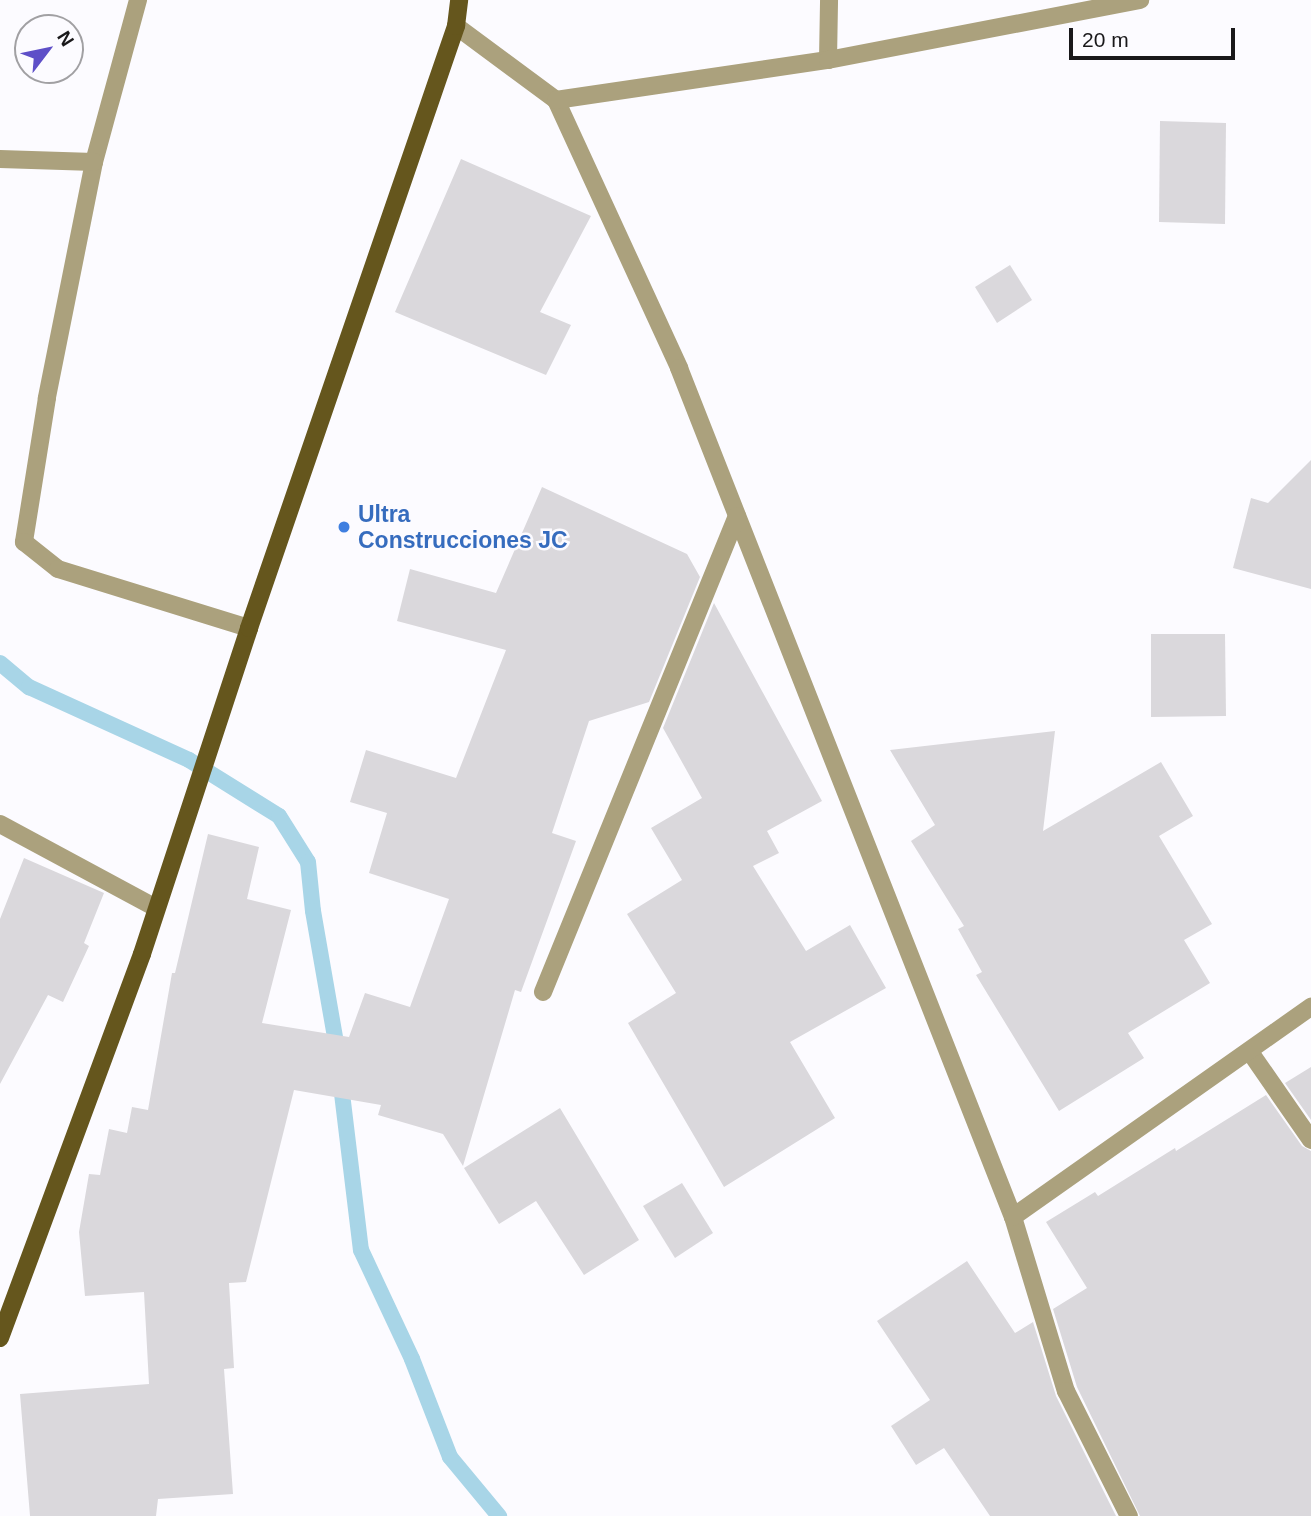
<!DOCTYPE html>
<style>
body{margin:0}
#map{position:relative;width:1311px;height:1516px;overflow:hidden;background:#fcfbff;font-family:Helvetica,sans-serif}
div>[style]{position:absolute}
.stream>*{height:16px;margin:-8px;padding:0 8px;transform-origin:8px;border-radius:8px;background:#a8d5e7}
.building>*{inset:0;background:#dad8dc}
.minor>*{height:18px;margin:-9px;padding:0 9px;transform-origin:9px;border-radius:9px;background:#aba17d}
.major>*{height:18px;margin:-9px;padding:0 9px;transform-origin:9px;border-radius:9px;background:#65561d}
.dots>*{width:19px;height:19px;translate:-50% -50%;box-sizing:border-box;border:4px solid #fcfbff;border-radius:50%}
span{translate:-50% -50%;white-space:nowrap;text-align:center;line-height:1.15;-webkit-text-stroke:5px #fcfbff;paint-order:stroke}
.shop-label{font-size:23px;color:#366cbe;font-weight:700}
.left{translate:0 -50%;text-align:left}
.north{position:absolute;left:14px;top:14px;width:70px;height:70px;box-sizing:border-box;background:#fcfbff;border:2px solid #a1a0a3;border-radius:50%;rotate:58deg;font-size:19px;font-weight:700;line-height:28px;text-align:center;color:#19181a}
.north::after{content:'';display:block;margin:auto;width:24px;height:32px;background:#5e4fc8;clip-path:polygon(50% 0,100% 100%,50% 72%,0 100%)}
.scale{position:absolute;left:1069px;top:28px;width:166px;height:32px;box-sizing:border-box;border:4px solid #19181a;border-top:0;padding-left:9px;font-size:21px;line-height:24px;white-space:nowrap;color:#19181a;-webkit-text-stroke:5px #fcfbff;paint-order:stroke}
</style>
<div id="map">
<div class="stream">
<div style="left:0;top:663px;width:38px;rotate:40deg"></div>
<div style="left:29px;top:687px;width:176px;rotate:24.5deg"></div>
<div style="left:189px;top:760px;width:106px;rotate:31.9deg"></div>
<div style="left:279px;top:816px;width:54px;rotate:57.8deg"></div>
<div style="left:308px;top:862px;width:49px;rotate:84.2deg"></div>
<div style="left:313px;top:911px;width:145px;rotate:80.1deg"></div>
<div style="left:340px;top:1077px;width:174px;rotate:83.1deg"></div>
<div style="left:361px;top:1250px;width:120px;rotate:64.9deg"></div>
<div style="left:412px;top:1359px;width:105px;rotate:68.8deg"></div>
<div style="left:450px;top:1457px;width:77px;rotate:50.3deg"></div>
</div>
<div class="building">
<div style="clip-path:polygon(1160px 121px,1226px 123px,1225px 224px,1159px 222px)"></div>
<div style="clip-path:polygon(461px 159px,591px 216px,540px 312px,571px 325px,546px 375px,395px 312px)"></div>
<div style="clip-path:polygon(1010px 265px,1032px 300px,997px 323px,975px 287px)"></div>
<div style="clip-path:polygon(1311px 460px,1311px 589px,1233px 568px,1251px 498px,1268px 503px)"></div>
<div style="clip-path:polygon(542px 487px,687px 554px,700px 577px,649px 702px,589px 721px,552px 833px,576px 841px,521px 992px,515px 990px,463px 1166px,443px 1134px,378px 1115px,381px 1105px,294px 1090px,246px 1282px,229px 1283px,234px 1368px,224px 1369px,233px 1494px,158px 1499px,156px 1516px,30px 1516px,20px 1394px,149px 1384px,144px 1292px,85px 1296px,79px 1232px,89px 1174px,100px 1175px,109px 1129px,127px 1133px,132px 1107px,148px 1110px,172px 973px,175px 973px,208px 834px,259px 847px,247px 899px,291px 910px,262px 1023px,349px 1037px,365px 993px,410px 1007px,449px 899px,369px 873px,387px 813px,350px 802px,366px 750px,456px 778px,506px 650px,397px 621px,410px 569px,496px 593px)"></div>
<div style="clip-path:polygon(714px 603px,822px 801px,767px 831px,779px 853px,753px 866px,806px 951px,850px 925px,886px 988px,790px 1042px,835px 1118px,724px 1187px,628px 1023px,676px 993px,627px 914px,682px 880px,651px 828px,702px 798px,663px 728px)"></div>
<div style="clip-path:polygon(1151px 634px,1225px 634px,1226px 716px,1151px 717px)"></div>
<div style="clip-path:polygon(1055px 731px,1043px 831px,1161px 762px,1193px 816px,1159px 836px,1212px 924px,1184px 940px,1210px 983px,1128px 1033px,1144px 1058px,1059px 1111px,976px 975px,982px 972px,958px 929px,964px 926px,911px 841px,935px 825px,890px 750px)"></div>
<div style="clip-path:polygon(24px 858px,104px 893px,84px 943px,89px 946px,63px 1002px,48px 995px,0 1084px,0 919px)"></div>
<div style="clip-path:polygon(1311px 1067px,1311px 1120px,1285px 1083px)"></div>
<div style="clip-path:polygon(1266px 1095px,1302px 1146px,1311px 1151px,1311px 1516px,1140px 1516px,1077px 1387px,1053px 1309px,1087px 1288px,1046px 1222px,1095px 1192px,1098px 1196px,1175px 1148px,1176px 1151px)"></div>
<div style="clip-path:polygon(560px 1108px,639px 1240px,584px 1275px,536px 1201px,499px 1224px,464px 1168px)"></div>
<div style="clip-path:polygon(682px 1183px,713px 1233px,675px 1258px,643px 1206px)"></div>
<div style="clip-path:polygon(967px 1261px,1015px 1333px,1033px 1322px,1056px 1396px,1116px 1516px,990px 1516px,944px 1448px,916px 1465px,891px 1426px,930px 1400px,877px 1321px)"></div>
</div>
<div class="minor">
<div style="left:138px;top:0;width:168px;rotate:105.2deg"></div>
<div style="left:94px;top:162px;width:241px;rotate:101.3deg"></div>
<div style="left:47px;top:398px;width:146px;rotate:99.1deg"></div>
<div style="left:24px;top:542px;width:43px;rotate:38.5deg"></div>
<div style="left:58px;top:569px;width:200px;rotate:17.2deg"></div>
<div style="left:456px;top:26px;width:124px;rotate:36.5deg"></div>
<div style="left:556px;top:100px;width:295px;rotate:65.3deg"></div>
<div style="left:679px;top:368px;width:912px;rotate:68.53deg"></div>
<div style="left:1013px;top:1217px;width:182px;rotate:73.1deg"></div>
<div style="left:1066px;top:1391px;width:140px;rotate:63.3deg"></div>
<div style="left:828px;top:60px;width:60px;rotate:-89deg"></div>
<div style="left:556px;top:100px;width:275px;rotate:-8.4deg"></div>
<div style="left:828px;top:60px;width:318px;rotate:-10.9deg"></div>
<div style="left:0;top:159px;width:94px;rotate:1.8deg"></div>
<div style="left:0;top:824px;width:177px;rotate:28.3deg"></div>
<div style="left:543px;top:992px;width:514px;rotate:-67.83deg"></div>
<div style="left:1250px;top:1052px;width:107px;rotate:55.3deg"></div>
<div style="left:1013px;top:1217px;width:365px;rotate:-35.2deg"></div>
</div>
<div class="major">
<div style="left:0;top:1338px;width:409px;rotate:-69.7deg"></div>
<div style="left:142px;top:954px;width:343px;rotate:-71.8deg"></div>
<div style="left:249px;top:628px;width:637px;rotate:-71.02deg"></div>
<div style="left:456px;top:26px;width:26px;rotate:-83deg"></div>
</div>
<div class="dots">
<div style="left:344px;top:527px;background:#3f7fe0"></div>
</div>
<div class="shop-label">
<span class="left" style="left:358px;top:527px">Ultra<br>Construcciones JC</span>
</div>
<div class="north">N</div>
<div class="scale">20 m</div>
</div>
